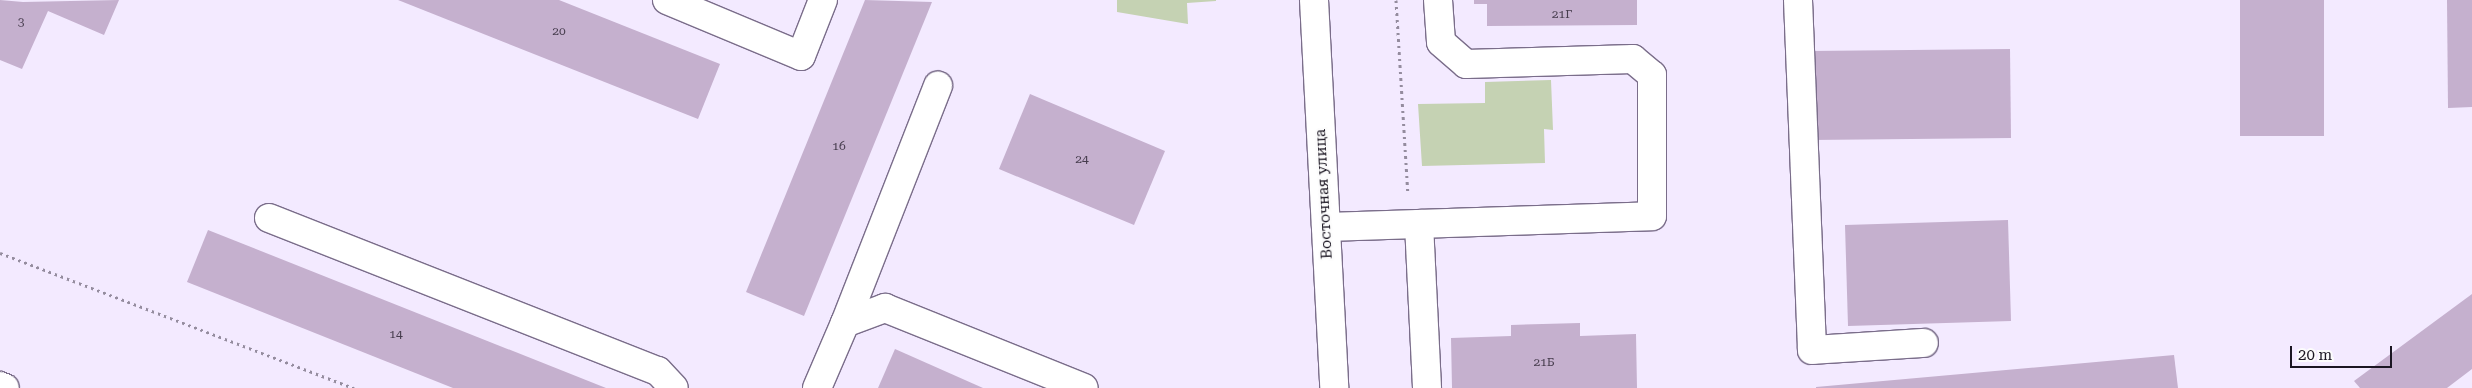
<!DOCTYPE html>
<meta charset="utf-8">
<style>
body{margin:0}
#map{position:relative;width:2472px;height:388px;overflow:hidden;background:#f3eaff;font-family:"Roboto Serif",serif}
div>[style]{position:absolute}
.green>*{inset:0;background:#c5d2b3}
.building>*{inset:0;background:#c5b0ce}
.path>*{height:3px;margin-top:-1.5px;transform-origin:0;background:repeating-linear-gradient(90deg,#948c9e 0 2.5px,transparent 0 6.5px)}
.roads{filter:drop-shadow(1px 0 #7a6d8a) drop-shadow(-1px 0 #7a6d8a) drop-shadow(0 1px #7a6d8a) drop-shadow(0 -1px #7a6d8a)}
.minor>*{height:28px;margin:-14px;padding:0 14px;transform-origin:14px;border-radius:14px;background:#fff}
span{translate:-50% -50%;white-space:nowrap;text-align:center;line-height:1.15;-webkit-text-stroke:4.5px #fcfcfc;paint-order:stroke}
.number-label{font-size:12px;color:#463c4d}
.number-label span{-webkit-text-stroke-width:0}
.street-label{font-size:15px;color:#1b1622}
.scale{position:absolute;left:2290px;top:346px;width:102px;height:22px;box-sizing:border-box;border:2px solid #1b1622;border-top:0;padding-left:6px;font-size:15px;line-height:18px;white-space:nowrap;color:#1b1622;-webkit-text-stroke:4px #fcfcfc;paint-order:stroke}
</style>
<div id="map">
<div class="green">
<div style="clip-path:polygon(1117px 0,1216px 0,1216px 1px,1187px 3px,1188px 24px,1117px 12px)"></div>
<div style="clip-path:polygon(1551px 80px,1553px 130px,1544px 129px,1545px 163px,1422px 166px,1418px 104px,1485px 103px,1485px 82px)"></div>
</div>
<div class="building">
<div style="clip-path:polygon(0 0,23px 2px,119px 0,104px 35px,48px 11px,22px 69px,0 60px)"></div>
<div style="clip-path:polygon(398px 0,559px 0,720px 64px,698px 119px)"></div>
<div style="clip-path:polygon(865px 0,932px 2px,804px 316px,746px 292px)"></div>
<div style="clip-path:polygon(1474px 0,1637px 0,1637px 25px,1487px 26px,1487px 4px,1474px 4px)"></div>
<div style="clip-path:polygon(2240px 0,2324px 0,2324px 136px,2240px 136px)"></div>
<div style="clip-path:polygon(2447px 0,2472px 0,2472px 107px,2448px 108px)"></div>
<div style="clip-path:polygon(2010px 49px,2011px 138px,1811px 140px,1810px 51px)"></div>
<div style="clip-path:polygon(1030px 94px,1165px 151px,1134px 225px,999px 169px)"></div>
<div style="clip-path:polygon(2008px 220px,2011px 321px,1848px 326px,1845px 225px)"></div>
<div style="clip-path:polygon(208px 230px,606px 388px,453px 388px,187px 282px)"></div>
<div style="clip-path:polygon(2472px 294px,2472px 369px,2447px 388px,2360px 388px,2354px 381px)"></div>
<div style="clip-path:polygon(1580px 323px,1580px 336px,1636px 334px,1637px 388px,1452px 388px,1451px 338px,1511px 336px,1511px 325px)"></div>
<div style="clip-path:polygon(895px 349px,983px 388px,878px 388px)"></div>
<div style="clip-path:polygon(2174px 355px,2178px 388px,1816px 388px,1816px 387px)"></div>
</div>
<div class="path">
<div style="left:1396px;top:0;width:194px;rotate:86.5deg"></div>
<div style="left:0;top:253px;width:379px;rotate:20.9deg"></div>
</div>
<div class="roads">
<div class="minor">
<div style="left:667px;top:0;width:145px;rotate:22.7deg"></div>
<div style="left:801px;top:56px;width:60px;rotate:-68.6deg"></div>
<div style="left:1314px;top:0;width:389px;rotate:87deg"></div>
<div style="left:1798px;top:0;width:350px;rotate:87.7deg"></div>
<div style="left:1812px;top:350px;width:112px;rotate:-3.6deg"></div>
<div style="left:269px;top:218px;width:418px;rotate:21.5deg"></div>
<div style="left:658px;top:371px;width:23px;rotate:47deg"></div>
<div style="left:1419px;top:224px;width:164px;rotate:87.2deg"></div>
<div style="left:1326px;top:227px;width:326px;rotate:-1.9deg"></div>
<div style="left:1652px;top:216px;width:141px;rotate:-90deg"></div>
<div style="left:1652px;top:75px;width:25px;rotate:-140deg"></div>
<div style="left:1633px;top:59px;width:167px;rotate:178.3deg"></div>
<div style="left:1466px;top:64px;width:33px;rotate:-139deg"></div>
<div style="left:1441px;top:42px;width:42px;rotate:-94.1deg"></div>
<div style="left:845px;top:323px;width:255px;rotate:-68.6deg"></div>
<div style="left:0;top:386px;width:5px;rotate:22deg"></div>
<div style="left:817px;top:388px;width:71px;rotate:-66.7deg"></div>
<div style="left:845px;top:323px;width:43px;rotate:-20.6deg"></div>
<div style="left:885px;top:308px;width:214px;rotate:21.9deg"></div>
</div>
</div>
<div class="number-label">
<span style="left:1562px;top:15px">21Г</span>
<span style="left:21px;top:23px">3</span>
<span style="left:559px;top:32px">20</span>
<span style="left:839px;top:147px">16</span>
<span style="left:1082px;top:160px">24</span>
<span style="left:396px;top:335px">14</span>
<span style="left:1544px;top:363px">21Б</span>
</div>
<div class="street-label">
<span style="left:1324px;top:194px;rotate:-93deg">Восточная улица</span>
</div>
<div class="scale">20 m</div>
</div>
